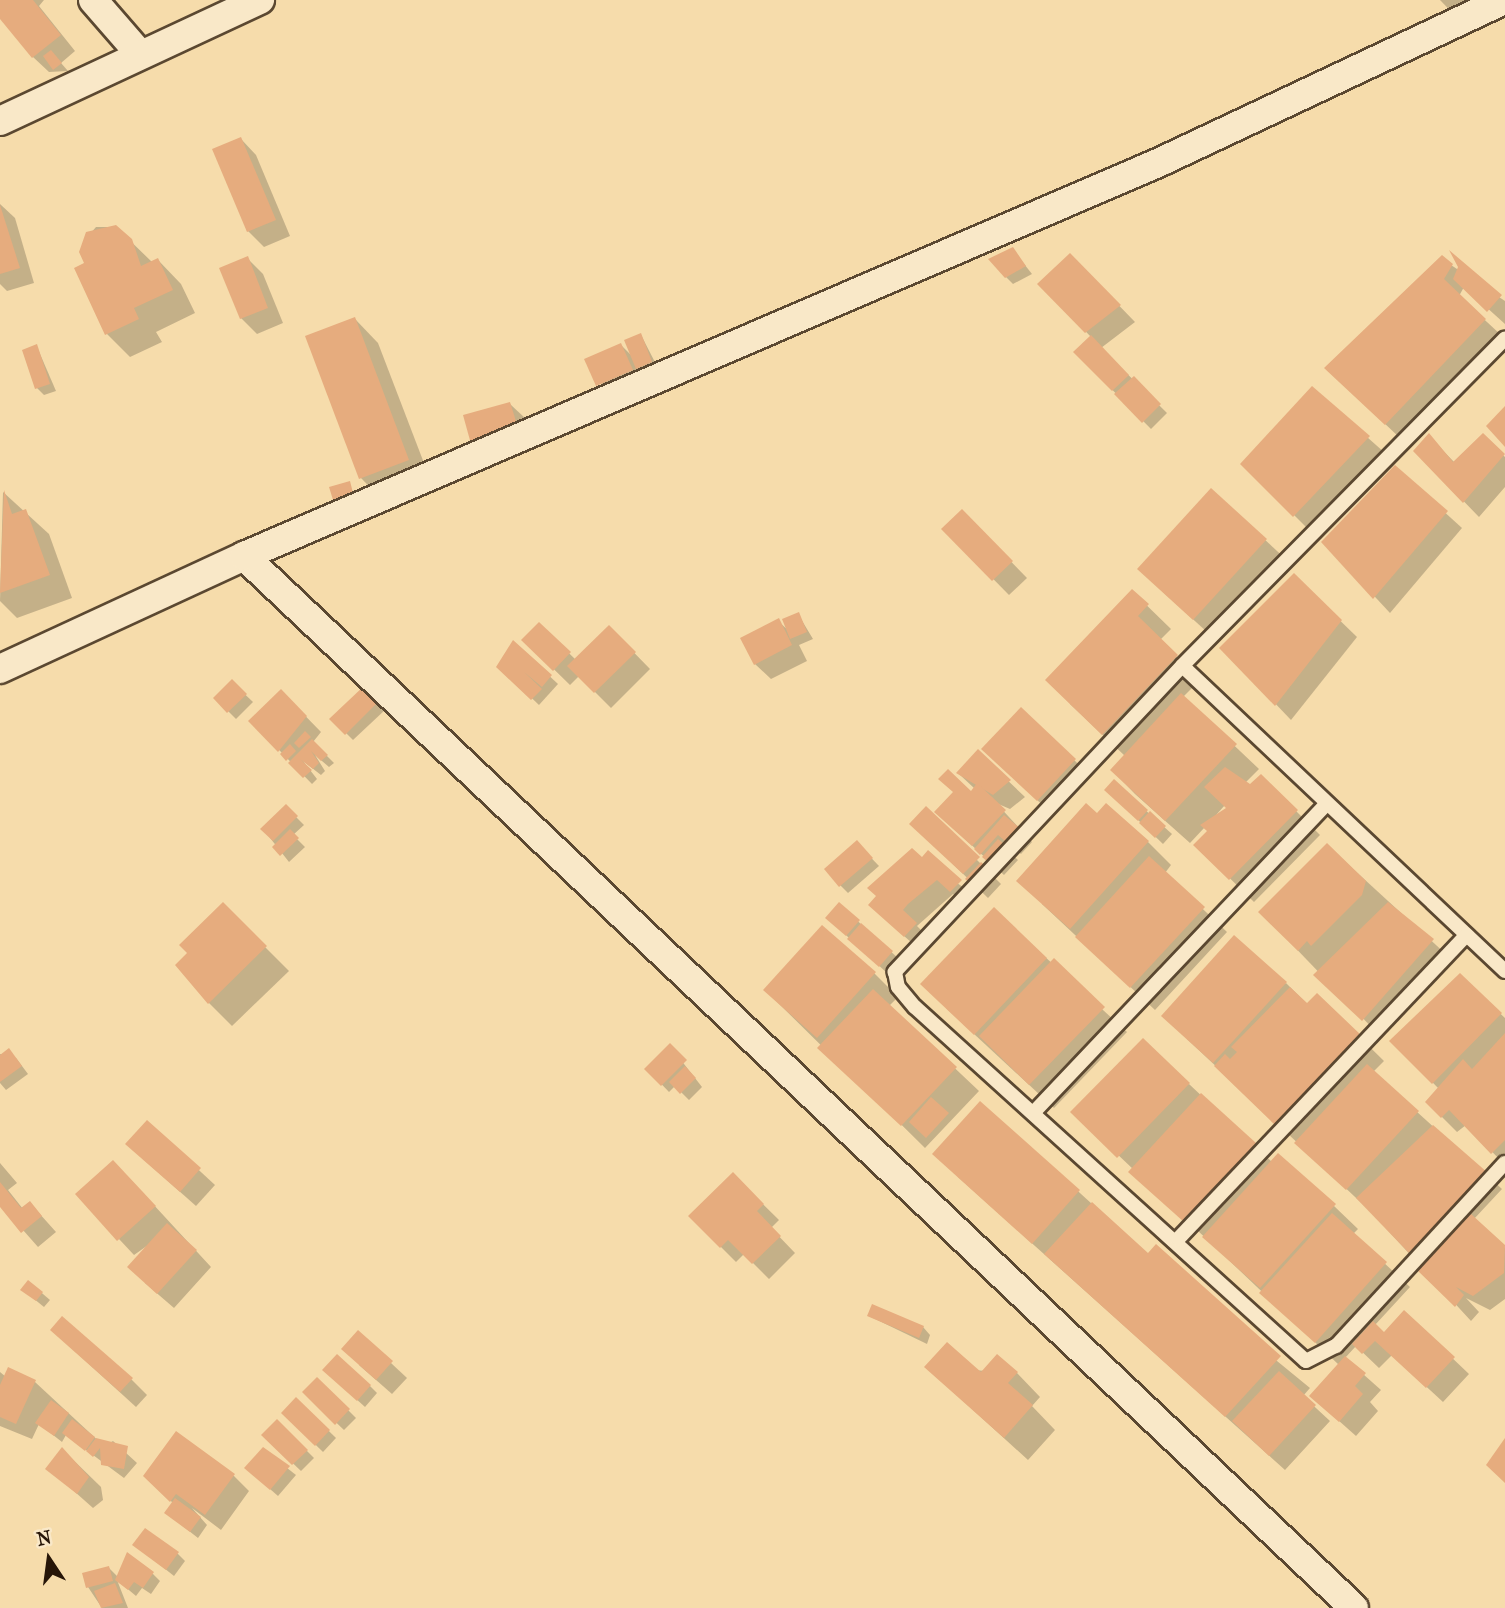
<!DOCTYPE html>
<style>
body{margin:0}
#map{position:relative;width:1505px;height:1608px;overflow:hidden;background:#f6dcab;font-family:"IM FELL French Canon",serif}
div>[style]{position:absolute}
.shadow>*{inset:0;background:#0003}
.building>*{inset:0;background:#e6ac7e}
.roads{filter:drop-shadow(2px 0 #5b4831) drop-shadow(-2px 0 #5b4831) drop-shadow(0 2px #5b4831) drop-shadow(0 -2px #5b4831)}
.service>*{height:14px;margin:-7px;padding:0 7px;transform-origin:7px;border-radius:7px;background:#f9e8c8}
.minor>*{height:28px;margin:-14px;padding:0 14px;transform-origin:14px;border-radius:14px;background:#f9e8c8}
span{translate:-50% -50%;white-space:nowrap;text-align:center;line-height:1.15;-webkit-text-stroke:7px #f9e8c8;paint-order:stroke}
.north{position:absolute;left:14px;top:1524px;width:70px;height:70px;-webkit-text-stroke:5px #f9e8c8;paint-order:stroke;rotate:347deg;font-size:19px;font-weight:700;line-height:28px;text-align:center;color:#271608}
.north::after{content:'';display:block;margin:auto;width:24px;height:32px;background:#271608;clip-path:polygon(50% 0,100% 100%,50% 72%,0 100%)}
</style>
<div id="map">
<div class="shadow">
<div style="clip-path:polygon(0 0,44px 0,39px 6px,75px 51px,61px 63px,68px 71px,49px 72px,33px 57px,0 16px)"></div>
<div style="clip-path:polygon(1440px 0,1505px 0,1463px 24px)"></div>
<div style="clip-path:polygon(241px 139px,256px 155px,290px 236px,264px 247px,248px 231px)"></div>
<div style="clip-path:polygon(0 204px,15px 218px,34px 283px,7px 291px,0 284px)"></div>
<div style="clip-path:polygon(96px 227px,116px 227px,153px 263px,158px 260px,181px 284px,195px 313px,156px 332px,162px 342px,130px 357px,107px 334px,86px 264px,83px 242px)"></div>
<div style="clip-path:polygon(1013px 250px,1032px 274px,1013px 284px,1006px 277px)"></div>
<div style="clip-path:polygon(1070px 255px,1135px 322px,1101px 348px,1167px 413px,1151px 429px,1075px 352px,1091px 337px,1040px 284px)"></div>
<div style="clip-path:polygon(247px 258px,263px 274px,283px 323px,257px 334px,241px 318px)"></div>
<div style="clip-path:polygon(1451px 265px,1505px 301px,1505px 324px,1464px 287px,1459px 296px,1501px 335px,1401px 439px,1342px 383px)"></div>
<div style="clip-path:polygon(355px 319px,378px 343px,432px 484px,384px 502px,361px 478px,307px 337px)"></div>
<div style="clip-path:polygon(641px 335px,659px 370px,613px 401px,587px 360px,621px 345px,633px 357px)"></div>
<div style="clip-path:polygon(37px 347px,56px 391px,44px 395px,37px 388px)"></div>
<div style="clip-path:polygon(1312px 388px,1385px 453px,1310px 531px,1243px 464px)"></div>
<div style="clip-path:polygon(510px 404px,526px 419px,533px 446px,488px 459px)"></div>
<div style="clip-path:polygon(1429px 436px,1455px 463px,1483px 436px,1505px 457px,1505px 487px,1479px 517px,1415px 451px)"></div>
<div style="clip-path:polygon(1396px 468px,1462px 528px,1390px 613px,1324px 542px)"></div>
<div style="clip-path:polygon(1211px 490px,1290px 563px,1218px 642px,1163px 592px)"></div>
<div style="clip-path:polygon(3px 492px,49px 534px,72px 598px,17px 618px,0 601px)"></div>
<div style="clip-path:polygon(962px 511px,1027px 578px,1009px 595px,944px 529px)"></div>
<div style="clip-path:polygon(1294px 576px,1357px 637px,1291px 720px,1222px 648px)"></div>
<div style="clip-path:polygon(evenodd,1132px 591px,1171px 629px,1160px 640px,1200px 680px,1183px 697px,1259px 769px,1245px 783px,1250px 787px,1261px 776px,1320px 835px,1254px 902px,1196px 845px,1210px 831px,1205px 827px,1190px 843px,1135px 794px,1112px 770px,1125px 756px,1070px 704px,1132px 591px,1225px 805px,1229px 808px,1216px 815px,1225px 805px)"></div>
<div style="clip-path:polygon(798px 614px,813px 639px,799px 645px,807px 661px,771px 679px,755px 664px,778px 621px,789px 631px)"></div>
<div style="clip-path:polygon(539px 624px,576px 660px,609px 627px,650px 669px,611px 708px,579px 676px,570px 685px,524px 640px)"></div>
<div style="clip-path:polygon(513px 642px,558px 684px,539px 705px,498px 666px)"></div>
<div style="clip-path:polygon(232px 682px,253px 702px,236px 719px,215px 698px)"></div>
<div style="clip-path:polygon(365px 687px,386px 709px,353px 740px,332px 719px)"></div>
<div style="clip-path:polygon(281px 691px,321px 732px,313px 742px,334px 763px,329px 767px,315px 755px,325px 771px,321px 775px,303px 761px,317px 779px,312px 784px,251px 721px)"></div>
<div style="clip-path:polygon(1021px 710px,1091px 776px,1053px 815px,999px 764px)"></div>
<div style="clip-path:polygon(978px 752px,1025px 797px,1010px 809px,996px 803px,1032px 842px,1021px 854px,1006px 842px,1003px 846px,1018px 860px,1004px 875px,952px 827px,975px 789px,958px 773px)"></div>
<div style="clip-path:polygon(1114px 782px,1172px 834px,1163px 844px,1107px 790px)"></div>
<div style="clip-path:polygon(286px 807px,304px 825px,293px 835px,305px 847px,289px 862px,263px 829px)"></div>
<div style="clip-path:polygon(926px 809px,1001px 884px,988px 898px,927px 839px)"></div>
<div style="clip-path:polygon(1097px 815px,1148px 842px,1171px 865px,1165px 873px,1227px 932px,1155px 1010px,1042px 904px)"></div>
<div style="clip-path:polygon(857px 843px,879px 866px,848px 893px,840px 885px)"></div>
<div style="clip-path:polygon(1327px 845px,1448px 956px,1379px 1035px,1284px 936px)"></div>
<div style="clip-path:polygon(922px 859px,976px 896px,967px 907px,953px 894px,917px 926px,931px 940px,921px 951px,886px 920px)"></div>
<div style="clip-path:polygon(839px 904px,899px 959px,887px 973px,835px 925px)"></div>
<div style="clip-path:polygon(223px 905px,289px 971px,232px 1026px,209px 1003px,190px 954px)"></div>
<div style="clip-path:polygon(994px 910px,1127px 1032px,1054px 1108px,946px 1008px)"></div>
<div style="clip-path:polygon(874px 973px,898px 997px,889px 1006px,979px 1091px,925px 1148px,765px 990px)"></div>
<div style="clip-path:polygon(1460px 976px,1505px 1018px,1505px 1165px,1466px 1125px,1457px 1132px,1427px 1102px,1439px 1089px,1392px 1041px)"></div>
<div style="clip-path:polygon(1286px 983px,1308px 1005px,1317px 995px,1384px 1061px,1373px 1072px,1502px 1189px,1474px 1219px,1505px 1248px,1505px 1299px,1490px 1310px,1466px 1298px,1479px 1312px,1471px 1321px,1371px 1212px,1187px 1039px)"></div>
<div style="clip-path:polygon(670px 1046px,702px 1087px,689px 1100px,675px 1086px,669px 1092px,647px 1069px)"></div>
<div style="clip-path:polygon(0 1054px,16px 1058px,28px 1074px,6px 1090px,0 1083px)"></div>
<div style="clip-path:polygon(1189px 1084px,1272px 1162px,1334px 1206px,1358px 1229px,1353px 1234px,1410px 1287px,1375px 1325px,1384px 1334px,1404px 1312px,1469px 1374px,1443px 1402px,1392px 1355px,1379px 1368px,1356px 1346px,1345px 1358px,1381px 1390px,1370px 1402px,1378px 1411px,1356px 1436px,1311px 1396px,1339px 1365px,1073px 1112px)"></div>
<div style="clip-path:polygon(981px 1103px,1148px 1255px,1310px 1388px,1303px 1396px,1330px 1421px,1285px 1470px,958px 1177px)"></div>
<div style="clip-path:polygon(147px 1122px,215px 1185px,196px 1206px,143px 1159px)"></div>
<div style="clip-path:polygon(0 1163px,17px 1183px,8px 1190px,23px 1209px,30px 1203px,56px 1232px,38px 1247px,0 1204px)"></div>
<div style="clip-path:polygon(733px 1175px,779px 1220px,771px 1228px,795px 1253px,769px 1279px,744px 1254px,736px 1262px,690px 1216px)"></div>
<div style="clip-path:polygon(129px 1178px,211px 1267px,174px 1308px,145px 1283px,151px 1243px,134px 1255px,119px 1239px)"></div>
<div style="clip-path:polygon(29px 1282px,50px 1300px,44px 1307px,23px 1290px)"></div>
<div style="clip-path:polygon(869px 1316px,923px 1327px,930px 1335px,927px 1344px)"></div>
<div style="clip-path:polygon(68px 1345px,131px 1379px,147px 1395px,136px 1407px)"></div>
<div style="clip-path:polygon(391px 1363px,407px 1378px,392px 1394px,359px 1365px)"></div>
<div style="clip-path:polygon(926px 1367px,1017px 1373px,1040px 1397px,1032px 1406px,1055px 1430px,1028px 1460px)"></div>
<div style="clip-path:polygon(9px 1370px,35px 1382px,104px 1446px,113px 1441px,137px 1463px,124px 1478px,66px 1435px,62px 1442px,39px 1424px,32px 1439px,0 1426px,0 1372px,6px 1377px)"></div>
<div style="clip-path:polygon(332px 1377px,370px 1386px,377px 1393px,365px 1407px)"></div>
<div style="clip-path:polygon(317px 1379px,356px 1418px,344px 1430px,304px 1392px)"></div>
<div style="clip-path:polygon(296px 1399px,336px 1438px,323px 1452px,283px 1413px)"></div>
<div style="clip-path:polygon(277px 1421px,314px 1458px,301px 1471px,263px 1435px)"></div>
<div style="clip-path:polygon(62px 1449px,101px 1487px,103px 1500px,93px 1508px,48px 1468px)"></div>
<div style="clip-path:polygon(263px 1449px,296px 1475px,278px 1496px,254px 1475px)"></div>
<div style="clip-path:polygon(145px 1476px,234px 1476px,249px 1491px,221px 1530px,192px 1508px,207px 1525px,198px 1538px,166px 1513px,173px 1503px)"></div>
<div style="clip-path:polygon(135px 1545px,178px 1554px,185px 1561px,174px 1576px)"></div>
<div style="clip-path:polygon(109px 1568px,118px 1577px,153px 1574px,160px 1581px,151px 1594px,142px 1588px,136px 1596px,117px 1580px,128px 1608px,102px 1608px,88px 1587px)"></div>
</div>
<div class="building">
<div style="clip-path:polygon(0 0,33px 0,61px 35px,32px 58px,0 19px)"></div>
<div style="clip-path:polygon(51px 50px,62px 63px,53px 70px,43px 56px)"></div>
<div style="clip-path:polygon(241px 137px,276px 220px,247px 232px,212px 149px)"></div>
<div style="clip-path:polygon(0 205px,20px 268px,0 274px)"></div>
<div style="clip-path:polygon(116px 225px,132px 239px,141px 266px,158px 258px,173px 290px,134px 308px,139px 319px,105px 335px,74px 268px,84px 263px,79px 252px,86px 232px)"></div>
<div style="clip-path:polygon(1013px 247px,1026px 266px,1005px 278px,988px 259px)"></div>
<div style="clip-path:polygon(1449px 250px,1502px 295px,1487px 312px,1453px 279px,1458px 267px)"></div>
<div style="clip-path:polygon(1070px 253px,1121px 305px,1085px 333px,1037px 284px)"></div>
<div style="clip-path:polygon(1442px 255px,1453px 264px,1444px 279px,1486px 319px,1385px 425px,1324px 368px)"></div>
<div style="clip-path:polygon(248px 256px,268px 308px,240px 319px,219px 268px)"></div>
<div style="clip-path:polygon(355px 317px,409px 460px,359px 479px,305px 336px)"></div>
<div style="clip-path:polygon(641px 333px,652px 362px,636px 369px,624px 340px)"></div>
<div style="clip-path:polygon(1091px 335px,1129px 375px,1112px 391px,1073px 352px)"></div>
<div style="clip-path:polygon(621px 343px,633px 370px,596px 386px,584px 359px)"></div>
<div style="clip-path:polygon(37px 344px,50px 384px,35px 389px,22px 350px)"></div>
<div style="clip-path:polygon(1134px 376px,1161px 404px,1142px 423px,1114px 394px)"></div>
<div style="clip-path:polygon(1312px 386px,1370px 436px,1293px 517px,1240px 464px)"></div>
<div style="clip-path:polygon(510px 402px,519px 431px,471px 444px,463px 415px)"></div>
<div style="clip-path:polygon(1505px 406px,1505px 447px,1486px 426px)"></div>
<div style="clip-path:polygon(1429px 433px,1453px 462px,1483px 433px,1505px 454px,1463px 503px,1413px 451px)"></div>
<div style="clip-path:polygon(1395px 465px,1448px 511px,1373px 599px,1321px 542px)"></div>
<div style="clip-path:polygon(350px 481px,354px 497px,334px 503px,329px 487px)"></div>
<div style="clip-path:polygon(1211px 488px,1267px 539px,1193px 620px,1137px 569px)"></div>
<div style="clip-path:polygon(4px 490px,12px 514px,26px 509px,50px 575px,0 593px)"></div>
<div style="clip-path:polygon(962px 509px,1013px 561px,992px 581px,941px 529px)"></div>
<div style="clip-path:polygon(1294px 573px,1342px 620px,1275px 706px,1219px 648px)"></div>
<div style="clip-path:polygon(1132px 589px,1149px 604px,1138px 616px,1178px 655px,1102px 735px,1045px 680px)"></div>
<div style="clip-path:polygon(799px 612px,807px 632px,790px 639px,782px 619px)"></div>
<div style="clip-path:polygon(779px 618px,792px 645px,754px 665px,740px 638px)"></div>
<div style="clip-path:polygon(539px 622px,571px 652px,553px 671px,521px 640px)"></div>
<div style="clip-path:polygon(609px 625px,636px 652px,594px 693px,567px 666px)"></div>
<div style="clip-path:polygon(513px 640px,552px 675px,542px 687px,524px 672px,542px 689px,531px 700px,496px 667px)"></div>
<div style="clip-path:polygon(232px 679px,247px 694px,227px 713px,213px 698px)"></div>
<div style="clip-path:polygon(365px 685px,380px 700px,345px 735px,329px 719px)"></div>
<div style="clip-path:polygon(281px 689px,307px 716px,278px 752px,248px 721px)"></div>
<div style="clip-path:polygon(1181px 693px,1237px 744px,1165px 821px,1110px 770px)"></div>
<div style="clip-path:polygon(1021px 707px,1076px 759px,1037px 801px,981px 749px)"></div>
<div style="clip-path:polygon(305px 731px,311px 737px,299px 748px,294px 743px)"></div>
<div style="clip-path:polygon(312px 739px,328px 755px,321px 761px,311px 751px,319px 763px,313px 769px,300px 759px,312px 770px,303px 778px,288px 763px)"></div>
<div style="clip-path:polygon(290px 744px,296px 751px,286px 761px,280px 754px)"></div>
<div style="clip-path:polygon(978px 749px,1011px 780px,993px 795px,956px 773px)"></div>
<div style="clip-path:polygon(1225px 767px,1250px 784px,1261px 774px,1298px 810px,1229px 880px,1193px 845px,1207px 831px,1200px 825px,1226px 808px,1204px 787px)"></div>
<div style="clip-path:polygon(948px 769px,971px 791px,977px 783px,1006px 810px,972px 846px,934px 812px,953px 792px,938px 779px)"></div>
<div style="clip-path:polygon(1114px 779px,1148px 810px,1138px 821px,1104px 790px)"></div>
<div style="clip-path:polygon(1086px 803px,1097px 813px,1106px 803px,1149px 841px,1070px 929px,1016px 881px)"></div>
<div style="clip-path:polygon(286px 804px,298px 816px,273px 841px,260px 829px)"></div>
<div style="clip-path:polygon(926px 806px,980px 857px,963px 874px,909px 824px)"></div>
<div style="clip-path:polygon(1150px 811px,1166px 826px,1155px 838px,1139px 823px)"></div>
<div style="clip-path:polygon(1004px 815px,1026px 833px,1013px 848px,998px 835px,980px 855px,974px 849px)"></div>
<div style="clip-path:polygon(290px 829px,299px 838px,280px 856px,272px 847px)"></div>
<div style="clip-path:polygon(998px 839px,1012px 851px,996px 869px,982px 857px)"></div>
<div style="clip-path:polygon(857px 840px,873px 858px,839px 887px,824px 869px)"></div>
<div style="clip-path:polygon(1327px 843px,1366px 881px,1362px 895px,1311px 946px,1307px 941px,1298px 951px,1258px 912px)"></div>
<div style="clip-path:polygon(912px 848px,922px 857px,928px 850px,962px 880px,950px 892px,937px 880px,908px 904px,903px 910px,917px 923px,904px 937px,868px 905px,876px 896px,867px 888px)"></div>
<div style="clip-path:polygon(1149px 856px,1205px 907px,1130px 988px,1075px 937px)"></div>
<div style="clip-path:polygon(981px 862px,995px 875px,980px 892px,965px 879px)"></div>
<div style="clip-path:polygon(223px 902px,267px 946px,208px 1004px,175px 965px,187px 953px,179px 945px)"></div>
<div style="clip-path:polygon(839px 902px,860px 920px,846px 936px,825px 918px)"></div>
<div style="clip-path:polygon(1388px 902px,1434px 939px,1362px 1021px,1313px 975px)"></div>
<div style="clip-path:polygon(994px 907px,1047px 958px,974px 1035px,920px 984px)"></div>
<div style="clip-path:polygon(861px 923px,893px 951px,879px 967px,847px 939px)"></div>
<div style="clip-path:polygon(822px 925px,876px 972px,817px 1038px,763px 990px)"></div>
<div style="clip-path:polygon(1234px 935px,1287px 982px,1213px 1063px,1161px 1016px)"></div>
<div style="clip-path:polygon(1054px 958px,1105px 1007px,1029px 1085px,979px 1036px)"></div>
<div style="clip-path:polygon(1460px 973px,1502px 1013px,1432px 1084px,1389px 1041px)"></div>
<div style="clip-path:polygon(1290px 987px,1307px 1003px,1317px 993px,1362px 1036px,1275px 1125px,1214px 1066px,1225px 1054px,1230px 1059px,1237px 1052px,1231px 1047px)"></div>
<div style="clip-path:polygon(873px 989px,957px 1067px,901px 1126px,817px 1048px)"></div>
<div style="clip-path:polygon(1505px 1033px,1505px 1140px,1491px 1154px,1449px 1110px,1441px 1118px,1425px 1102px,1463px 1059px,1472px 1069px)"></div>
<div style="clip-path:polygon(1143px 1038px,1190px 1083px,1117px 1158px,1070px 1112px)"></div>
<div style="clip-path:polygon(670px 1043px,687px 1060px,661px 1086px,644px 1069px)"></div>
<div style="clip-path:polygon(9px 1048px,22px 1066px,0 1082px,0 1055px)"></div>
<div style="clip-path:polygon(1367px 1064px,1419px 1111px,1346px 1190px,1294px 1143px)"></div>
<div style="clip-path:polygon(685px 1066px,696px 1078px,680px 1094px,669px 1082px)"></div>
<div style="clip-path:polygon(1201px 1093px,1256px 1143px,1184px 1222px,1128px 1172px)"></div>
<div style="clip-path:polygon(931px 1097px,949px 1113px,926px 1138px,909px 1122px)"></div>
<div style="clip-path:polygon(980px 1101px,1080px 1190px,1032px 1244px,932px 1154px)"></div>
<div style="clip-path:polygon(147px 1120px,201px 1168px,180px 1192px,125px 1144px)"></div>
<div style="clip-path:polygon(1433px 1125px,1488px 1173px,1409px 1253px,1356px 1198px)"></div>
<div style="clip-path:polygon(1278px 1153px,1336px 1204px,1260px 1288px,1202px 1237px)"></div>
<div style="clip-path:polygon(113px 1160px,156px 1206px,117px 1241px,75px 1194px)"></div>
<div style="clip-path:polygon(733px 1172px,764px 1204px,757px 1211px,781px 1236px,752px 1264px,728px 1240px,720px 1248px,688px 1216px)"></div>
<div style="clip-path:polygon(0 1182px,21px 1208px,30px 1201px,42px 1216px,21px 1233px,0 1207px)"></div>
<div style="clip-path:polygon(1092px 1202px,1148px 1253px,1156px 1244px,1281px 1356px,1225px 1417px,1044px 1254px)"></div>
<div style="clip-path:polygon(1332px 1213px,1387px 1262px,1315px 1343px,1259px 1293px)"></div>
<div style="clip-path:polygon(1471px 1214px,1505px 1245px,1504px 1273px,1473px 1296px,1456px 1287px,1464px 1295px,1455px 1307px,1416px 1269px)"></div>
<div style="clip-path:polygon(167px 1223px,197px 1250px,157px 1294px,127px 1267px)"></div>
<div style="clip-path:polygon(28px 1280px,43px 1292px,36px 1301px,20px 1290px)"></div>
<div style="clip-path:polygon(872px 1304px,924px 1326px,919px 1338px,867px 1316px)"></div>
<div style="clip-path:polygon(1404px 1310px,1455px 1357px,1426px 1388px,1375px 1341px,1362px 1354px,1352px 1344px,1373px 1321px,1384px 1332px)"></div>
<div style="clip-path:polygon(62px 1316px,133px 1378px,120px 1392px,50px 1330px)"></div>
<div style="clip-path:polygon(358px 1330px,393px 1361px,376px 1380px,341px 1349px)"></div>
<div style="clip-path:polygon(947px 1342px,981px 1372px,997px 1354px,1018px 1372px,1008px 1383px,1033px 1405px,1004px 1438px,924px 1367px)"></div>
<div style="clip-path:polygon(337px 1354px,371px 1385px,357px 1401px,322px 1370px)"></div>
<div style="clip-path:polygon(1345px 1356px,1366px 1373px,1355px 1386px,1363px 1394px,1339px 1422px,1309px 1396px)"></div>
<div style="clip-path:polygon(8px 1367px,36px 1380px,16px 1424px,0 1417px,0 1385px)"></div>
<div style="clip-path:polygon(1279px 1371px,1316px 1405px,1269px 1456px,1232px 1421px)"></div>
<div style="clip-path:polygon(317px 1377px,350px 1409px,335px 1425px,302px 1392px)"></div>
<div style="clip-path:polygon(296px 1397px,330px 1430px,315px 1446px,281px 1413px)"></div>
<div style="clip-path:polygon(51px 1400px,69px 1413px,54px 1436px,35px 1423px)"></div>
<div style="clip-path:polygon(72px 1419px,95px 1437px,85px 1451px,62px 1433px)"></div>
<div style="clip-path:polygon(277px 1419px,308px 1450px,292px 1465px,261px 1435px)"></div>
<div style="clip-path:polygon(176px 1431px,235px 1474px,205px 1515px,176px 1494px,170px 1502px,143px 1476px)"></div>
<div style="clip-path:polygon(96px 1438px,128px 1446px,124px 1469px,101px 1465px,100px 1448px,93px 1457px,86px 1451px)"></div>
<div style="clip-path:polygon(1505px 1438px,1505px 1483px,1486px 1465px)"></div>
<div style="clip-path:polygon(62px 1447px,89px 1477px,77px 1494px,45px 1469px)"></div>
<div style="clip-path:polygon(263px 1447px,290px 1466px,270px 1490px,244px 1468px)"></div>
<div style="clip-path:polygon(175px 1498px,201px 1517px,190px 1532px,164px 1513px)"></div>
<div style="clip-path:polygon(145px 1528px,179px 1552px,166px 1570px,132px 1545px)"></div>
<div style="clip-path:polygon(127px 1552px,154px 1572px,143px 1588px,134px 1582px,128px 1590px,115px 1580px)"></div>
<div style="clip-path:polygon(109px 1566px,113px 1581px,86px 1588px,82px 1573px)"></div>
<div style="clip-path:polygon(115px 1583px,123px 1603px,101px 1608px,94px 1591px)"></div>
</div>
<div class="roads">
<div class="service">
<div style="left:1182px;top:666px;width:460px;rotate:-45.4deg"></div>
<div style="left:1505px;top:971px;width:444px;rotate:-136.6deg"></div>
<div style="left:1182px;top:666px;width:420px;rotate:133.2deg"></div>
<div style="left:895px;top:972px;width:15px;rotate:79deg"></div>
<div style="left:898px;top:987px;width:26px;rotate:50deg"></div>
<div style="left:915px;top:1007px;width:527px;rotate:42.16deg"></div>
<div style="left:1306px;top:1361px;width:34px;rotate:-27deg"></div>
<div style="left:1336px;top:1346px;width:249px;rotate:-47.3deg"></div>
<div style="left:1036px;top:1110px;width:419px;rotate:-46.5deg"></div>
<div style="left:1178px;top:1239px;width:419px;rotate:-46.5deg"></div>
</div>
<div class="minor">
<div style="left:93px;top:0;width:72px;rotate:49deg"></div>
<div style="left:0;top:121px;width:287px;rotate:-25deg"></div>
<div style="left:244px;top:556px;width:1529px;rotate:43.46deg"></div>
<div style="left:0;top:669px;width:269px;rotate:-24.8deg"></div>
<div style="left:244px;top:556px;width:997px;rotate:-23.27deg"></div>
<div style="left:1160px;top:162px;width:380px;rotate:-25.2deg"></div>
</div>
</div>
<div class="north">N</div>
</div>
